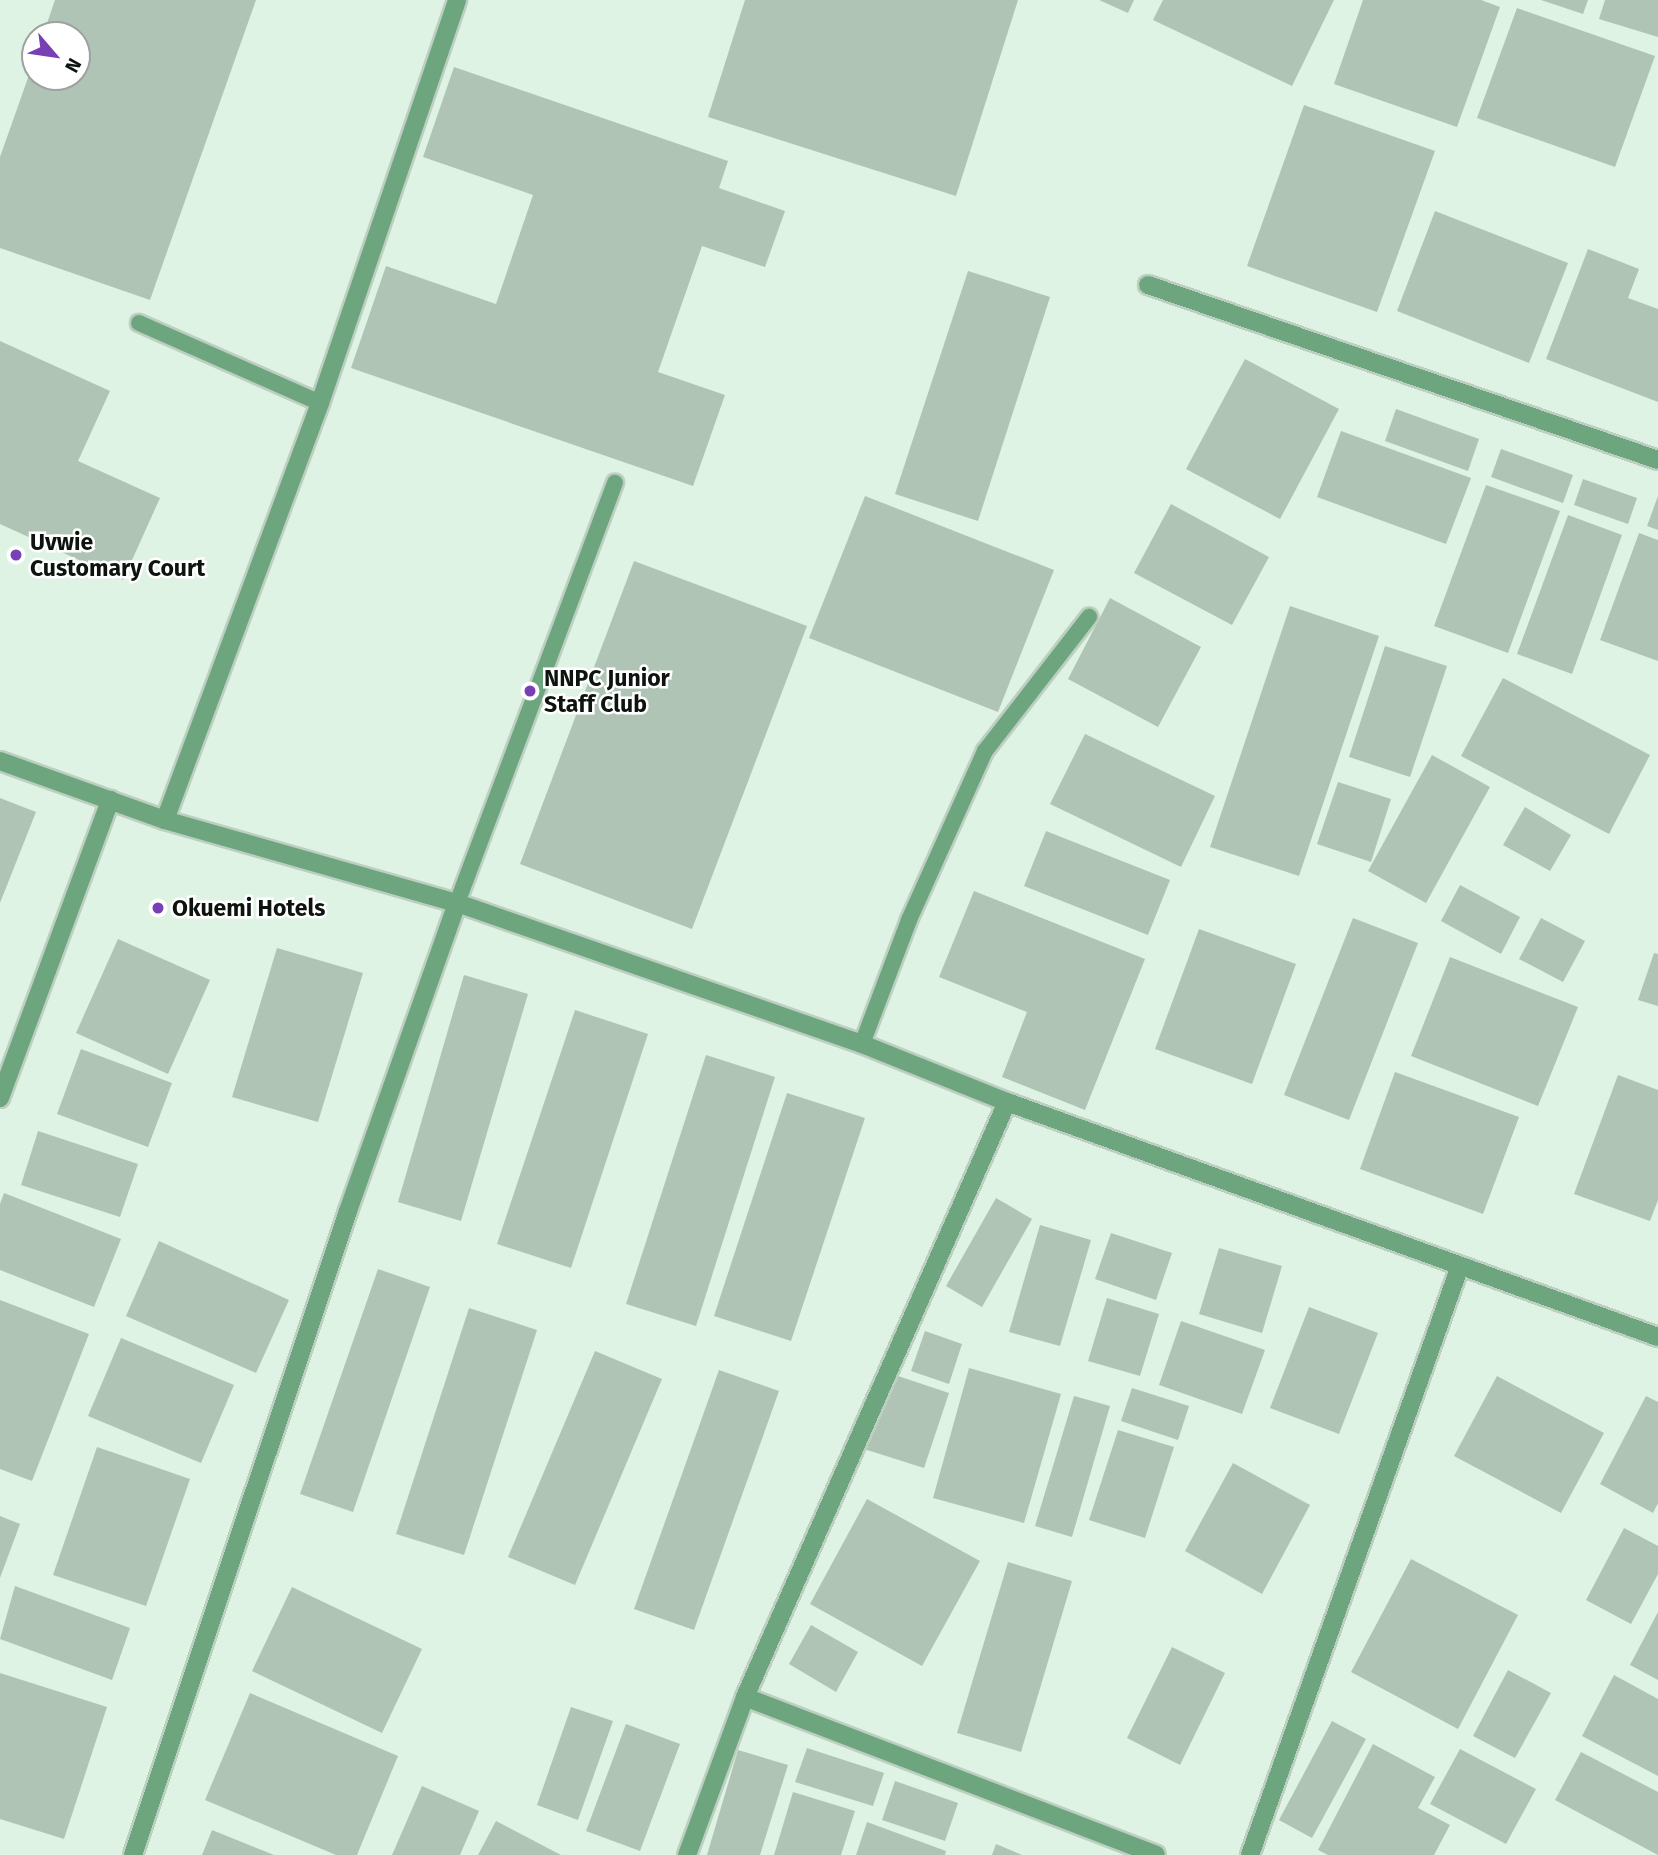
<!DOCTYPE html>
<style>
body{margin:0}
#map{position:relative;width:1658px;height:1855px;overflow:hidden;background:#def3e3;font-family:"Fira Sans",sans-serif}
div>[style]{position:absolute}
.building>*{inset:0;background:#b0c4b5}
.roads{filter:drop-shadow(2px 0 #bdcfc1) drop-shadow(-2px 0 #bdcfc1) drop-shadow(0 2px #bdcfc1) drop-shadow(0 -2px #bdcfc1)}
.service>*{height:16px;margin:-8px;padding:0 8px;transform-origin:8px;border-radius:8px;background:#6da67e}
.minor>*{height:18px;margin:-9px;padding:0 9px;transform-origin:9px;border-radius:9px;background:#6da67e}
.dots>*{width:19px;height:19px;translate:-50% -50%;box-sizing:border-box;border:4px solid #fff;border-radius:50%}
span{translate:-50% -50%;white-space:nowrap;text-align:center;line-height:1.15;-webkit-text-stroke:5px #fff;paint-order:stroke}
.poi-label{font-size:23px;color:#0d140f;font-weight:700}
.left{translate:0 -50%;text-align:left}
.north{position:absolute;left:21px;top:21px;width:70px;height:70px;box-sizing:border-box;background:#fff;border:2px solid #9ea19f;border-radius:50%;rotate:119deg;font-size:19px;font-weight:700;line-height:28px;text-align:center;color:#0d140f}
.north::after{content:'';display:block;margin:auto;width:24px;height:32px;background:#793fb5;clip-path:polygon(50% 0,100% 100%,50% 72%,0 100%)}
</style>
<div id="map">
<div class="building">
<div style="clip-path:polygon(55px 0,256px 0,150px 300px,0 248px,0 157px,35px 58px,35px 77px,77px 77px,77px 35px,43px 35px)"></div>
<div style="clip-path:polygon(745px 0,1018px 0,956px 196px,708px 117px)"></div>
<div style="clip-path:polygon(1099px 0,1134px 0,1128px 13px)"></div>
<div style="clip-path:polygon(1163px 0,1334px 0,1292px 86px,1153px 20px)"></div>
<div style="clip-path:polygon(1363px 0,1481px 0,1500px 7px,1457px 127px,1334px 84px)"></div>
<div style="clip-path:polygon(1541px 0,1588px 0,1583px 14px)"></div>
<div style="clip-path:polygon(1605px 0,1658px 0,1658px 37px,1599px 19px)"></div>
<div style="clip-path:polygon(1517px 8px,1655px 56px,1615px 167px,1477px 118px)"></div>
<div style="clip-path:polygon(454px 67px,728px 161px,719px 188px,785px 211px,765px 267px,702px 246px,658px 372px,725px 395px,693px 486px,351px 368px,386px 266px,496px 304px,533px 195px,423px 157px)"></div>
<div style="clip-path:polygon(1304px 105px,1435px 151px,1377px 312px,1247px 266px)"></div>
<div style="clip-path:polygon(1435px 211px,1568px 263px,1529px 363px,1397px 311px)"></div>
<div style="clip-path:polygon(1588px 249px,1639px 269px,1628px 298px,1658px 309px,1658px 402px,1546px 359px)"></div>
<div style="clip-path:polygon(968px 271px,1050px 297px,978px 521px,895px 494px)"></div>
<div style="clip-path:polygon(0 341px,110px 391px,78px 461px,160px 498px,123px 580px,0 524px)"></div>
<div style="clip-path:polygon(1245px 359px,1339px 409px,1280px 519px,1186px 469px)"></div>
<div style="clip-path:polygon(1396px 409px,1479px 439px,1468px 471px,1385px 441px)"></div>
<div style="clip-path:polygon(1341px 431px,1471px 478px,1446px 544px,1317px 497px)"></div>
<div style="clip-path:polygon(1501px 449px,1573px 475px,1563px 503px,1491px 477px)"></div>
<div style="clip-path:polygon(1583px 479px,1637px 498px,1628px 524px,1574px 505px)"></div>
<div style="clip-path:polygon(1486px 485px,1560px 511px,1508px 653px,1434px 626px)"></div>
<div style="clip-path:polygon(865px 496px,1054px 570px,998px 712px,809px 638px)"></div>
<div style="clip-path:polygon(1658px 496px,1658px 530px,1647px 526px)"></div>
<div style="clip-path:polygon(1171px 504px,1269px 557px,1232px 625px,1134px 573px)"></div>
<div style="clip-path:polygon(1568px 515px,1622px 535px,1572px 674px,1517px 654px)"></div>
<div style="clip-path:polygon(1639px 533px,1658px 540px,1658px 661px,1600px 640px)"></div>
<div style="clip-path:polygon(634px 561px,807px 626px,692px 929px,520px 864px)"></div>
<div style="clip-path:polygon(1110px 598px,1201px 647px,1158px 727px,1068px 679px)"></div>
<div style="clip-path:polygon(1290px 606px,1379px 636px,1299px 876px,1210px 847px)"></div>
<div style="clip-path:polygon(1385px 646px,1447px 666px,1410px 777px,1349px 757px)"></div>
<div style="clip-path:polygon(1503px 678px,1650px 755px,1609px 834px,1461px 756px)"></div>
<div style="clip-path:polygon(1085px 734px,1215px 796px,1181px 867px,1050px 804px)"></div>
<div style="clip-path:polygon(1432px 755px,1490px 787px,1426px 903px,1368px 871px)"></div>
<div style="clip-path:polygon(1338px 782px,1391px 799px,1371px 862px,1317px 844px)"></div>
<div style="clip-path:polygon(0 798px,36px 812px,0 903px)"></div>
<div style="clip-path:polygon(1525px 807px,1571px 835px,1550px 871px,1503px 845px)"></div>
<div style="clip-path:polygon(1046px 831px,1170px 880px,1148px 935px,1024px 886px)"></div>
<div style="clip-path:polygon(1460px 885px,1520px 917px,1501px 954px,1441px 921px)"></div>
<div style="clip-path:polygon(974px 891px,1145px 959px,1085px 1110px,1002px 1077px,1027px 1012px,939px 977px)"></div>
<div style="clip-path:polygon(1353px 918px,1418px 943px,1349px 1120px,1284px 1095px)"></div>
<div style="clip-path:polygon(1541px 918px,1585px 941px,1563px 982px,1519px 959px)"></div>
<div style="clip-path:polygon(1199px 929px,1296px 964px,1252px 1084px,1155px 1049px)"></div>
<div style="clip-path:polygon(118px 939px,210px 980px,168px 1074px,76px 1033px)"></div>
<div style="clip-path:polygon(277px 948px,363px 973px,318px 1122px,232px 1097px)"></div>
<div style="clip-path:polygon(1654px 953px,1658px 954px,1658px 1006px,1638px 1000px)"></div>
<div style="clip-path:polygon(1450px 957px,1578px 1007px,1538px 1106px,1411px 1056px)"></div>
<div style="clip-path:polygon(464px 975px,528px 994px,461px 1221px,398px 1202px)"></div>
<div style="clip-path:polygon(575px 1010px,648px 1034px,571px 1268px,497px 1244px)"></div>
<div style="clip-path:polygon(81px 1049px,172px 1083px,148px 1147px,57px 1114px)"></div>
<div style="clip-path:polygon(706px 1055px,775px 1077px,696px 1326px,626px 1304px)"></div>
<div style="clip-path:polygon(1395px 1072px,1519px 1117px,1483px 1214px,1360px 1169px)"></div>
<div style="clip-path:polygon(1618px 1075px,1658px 1090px,1658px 1200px,1650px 1221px,1574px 1194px)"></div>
<div style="clip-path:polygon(787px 1093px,865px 1118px,791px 1341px,714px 1316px)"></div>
<div style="clip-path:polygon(38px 1131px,138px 1164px,120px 1217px,21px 1185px)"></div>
<div style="clip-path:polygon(4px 1193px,121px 1239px,94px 1307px,0 1270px,0 1204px)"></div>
<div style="clip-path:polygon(996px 1198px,1032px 1219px,982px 1307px,946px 1286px)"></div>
<div style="clip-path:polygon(1040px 1225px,1091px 1240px,1060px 1346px,1009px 1332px)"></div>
<div style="clip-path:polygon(1111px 1233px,1172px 1253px,1156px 1300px,1095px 1279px)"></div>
<div style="clip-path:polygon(159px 1241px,289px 1300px,256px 1373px,126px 1316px)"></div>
<div style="clip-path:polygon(1219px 1248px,1282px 1266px,1262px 1333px,1199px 1314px)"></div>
<div style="clip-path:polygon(378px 1269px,430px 1287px,353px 1512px,300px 1494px)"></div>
<div style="clip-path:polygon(1107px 1298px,1159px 1314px,1140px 1376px,1088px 1361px)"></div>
<div style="clip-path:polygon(0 1300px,89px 1334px,32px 1481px,0 1469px)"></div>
<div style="clip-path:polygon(1309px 1307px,1378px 1333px,1339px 1434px,1270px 1408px)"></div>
<div style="clip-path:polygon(469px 1308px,537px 1330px,464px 1555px,396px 1534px)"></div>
<div style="clip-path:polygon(1181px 1321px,1265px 1350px,1242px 1414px,1159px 1385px)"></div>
<div style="clip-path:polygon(925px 1331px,962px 1344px,949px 1384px,911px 1371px)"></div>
<div style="clip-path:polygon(121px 1338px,234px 1385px,201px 1463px,88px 1416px)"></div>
<div style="clip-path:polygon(595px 1351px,662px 1379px,575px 1585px,508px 1557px)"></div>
<div style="clip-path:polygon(969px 1368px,1061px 1394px,1024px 1523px,933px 1498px)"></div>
<div style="clip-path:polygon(719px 1370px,779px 1391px,694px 1630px,634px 1609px)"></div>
<div style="clip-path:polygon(889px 1373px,949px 1393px,924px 1468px,864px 1449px)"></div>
<div style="clip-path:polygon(1497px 1376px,1604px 1433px,1561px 1513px,1454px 1456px)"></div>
<div style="clip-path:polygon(1132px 1388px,1189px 1406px,1178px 1440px,1121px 1421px)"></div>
<div style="clip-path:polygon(1074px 1396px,1110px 1406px,1072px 1537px,1035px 1526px)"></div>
<div style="clip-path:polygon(1646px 1396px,1658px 1402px,1658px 1503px,1653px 1513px,1600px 1484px)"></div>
<div style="clip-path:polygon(1118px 1430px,1174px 1447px,1145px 1538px,1089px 1520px)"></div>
<div style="clip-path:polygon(97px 1447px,190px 1479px,146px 1606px,53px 1575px)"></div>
<div style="clip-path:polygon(1233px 1463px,1310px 1505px,1262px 1594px,1185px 1551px)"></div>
<div style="clip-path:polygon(867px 1499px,980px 1561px,922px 1666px,810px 1604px)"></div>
<div style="clip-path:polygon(0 1516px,20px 1524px,0 1578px)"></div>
<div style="clip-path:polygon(1624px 1528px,1658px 1546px,1658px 1574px,1631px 1624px,1586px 1600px)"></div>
<div style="clip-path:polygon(1411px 1559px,1518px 1615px,1458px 1729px,1351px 1672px)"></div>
<div style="clip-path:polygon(1008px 1562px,1072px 1581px,1021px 1752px,957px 1733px)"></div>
<div style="clip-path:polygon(15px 1586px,130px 1628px,112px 1680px,0 1639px)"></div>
<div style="clip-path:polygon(292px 1587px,422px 1649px,382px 1733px,252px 1671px)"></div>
<div style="clip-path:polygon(1658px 1612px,1658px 1680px,1630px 1665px)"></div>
<div style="clip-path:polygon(811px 1625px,858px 1652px,836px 1692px,789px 1664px)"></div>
<div style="clip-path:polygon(1172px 1647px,1225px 1673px,1180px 1765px,1127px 1738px)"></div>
<div style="clip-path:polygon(1508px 1670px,1551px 1693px,1515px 1758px,1473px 1736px)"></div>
<div style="clip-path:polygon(0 1673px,107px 1707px,64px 1839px,0 1819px)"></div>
<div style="clip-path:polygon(1614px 1675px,1658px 1699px,1658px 1776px,1582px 1736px)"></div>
<div style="clip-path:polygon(250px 1693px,398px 1756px,357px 1855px,336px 1855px,205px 1800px)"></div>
<div style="clip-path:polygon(571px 1707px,613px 1721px,578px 1820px,537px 1805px)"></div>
<div style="clip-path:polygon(1332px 1721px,1366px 1739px,1312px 1838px,1279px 1820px)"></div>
<div style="clip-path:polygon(626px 1724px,680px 1744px,640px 1851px,586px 1831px)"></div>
<div style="clip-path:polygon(1373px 1744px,1435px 1777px,1418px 1808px,1450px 1825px,1434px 1855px,1328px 1855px,1318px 1850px)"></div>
<div style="clip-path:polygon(807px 1748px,884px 1773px,873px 1806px,795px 1782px)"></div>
<div style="clip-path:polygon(1460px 1749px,1536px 1789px,1506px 1844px,1430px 1804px)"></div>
<div style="clip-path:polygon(738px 1750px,788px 1765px,760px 1855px,707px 1855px)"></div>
<div style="clip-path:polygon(1581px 1752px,1658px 1792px,1658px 1855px,1555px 1800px)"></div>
<div style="clip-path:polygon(895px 1781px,958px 1803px,945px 1841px,882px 1820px)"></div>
<div style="clip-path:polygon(422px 1786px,479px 1811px,460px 1855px,392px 1855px)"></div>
<div style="clip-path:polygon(793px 1792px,855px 1811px,841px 1855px,774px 1855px)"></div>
<div style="clip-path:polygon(496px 1821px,561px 1855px,478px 1855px)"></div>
<div style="clip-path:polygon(867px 1822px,946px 1851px,945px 1855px,856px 1855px)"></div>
<div style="clip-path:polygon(212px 1830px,274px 1855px,202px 1855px)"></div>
<div style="clip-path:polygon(996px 1844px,1022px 1855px,992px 1855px)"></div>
</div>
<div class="roads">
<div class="service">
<div style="left:139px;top:323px;width:198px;rotate:23.8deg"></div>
<div style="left:457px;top:903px;width:449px;rotate:-69.4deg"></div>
<div style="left:862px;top:1044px;width:133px;rotate:-69.2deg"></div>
<div style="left:909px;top:920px;width:185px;rotate:-65.8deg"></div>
<div style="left:985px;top:751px;width:170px;rotate:-52.2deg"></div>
</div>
<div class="minor">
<div style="left:1148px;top:285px;width:539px;rotate:18.94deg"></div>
<div style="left:0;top:761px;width:175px;rotate:19.7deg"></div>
<div style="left:165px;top:820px;width:304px;rotate:15.9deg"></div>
<div style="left:457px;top:903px;width:429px;rotate:19.2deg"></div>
<div style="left:862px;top:1044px;width:156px;rotate:21.8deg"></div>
<div style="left:1007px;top:1102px;width:692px;rotate:19.85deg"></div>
<div style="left:165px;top:820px;width:445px;rotate:-69.6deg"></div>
<div style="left:320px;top:403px;width:426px;rotate:-71.2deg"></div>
<div style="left:0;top:1098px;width:318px;rotate:-69.7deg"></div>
<div style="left:745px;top:1697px;width:440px;rotate:21deg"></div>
<div style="left:133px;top:1855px;width:679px;rotate:-71.54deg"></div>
<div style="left:348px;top:1211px;width:327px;rotate:-70.5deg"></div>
<div style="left:687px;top:1855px;width:168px;rotate:-69.8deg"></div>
<div style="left:745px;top:1697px;width:650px;rotate:-66.23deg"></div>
<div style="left:1250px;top:1855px;width:625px;rotate:-70.38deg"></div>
</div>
</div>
<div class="dots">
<div style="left:16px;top:555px;background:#793fb5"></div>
<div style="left:530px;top:691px;background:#793fb5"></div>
<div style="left:158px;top:908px;background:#793fb5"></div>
</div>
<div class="poi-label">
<span class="left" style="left:30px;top:555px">Uvwie<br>Customary Court</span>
<span class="left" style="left:544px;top:691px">NNPC Junior<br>Staff Club</span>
<span class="left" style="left:172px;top:908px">Okuemi Hotels</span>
</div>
<div class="north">N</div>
</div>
